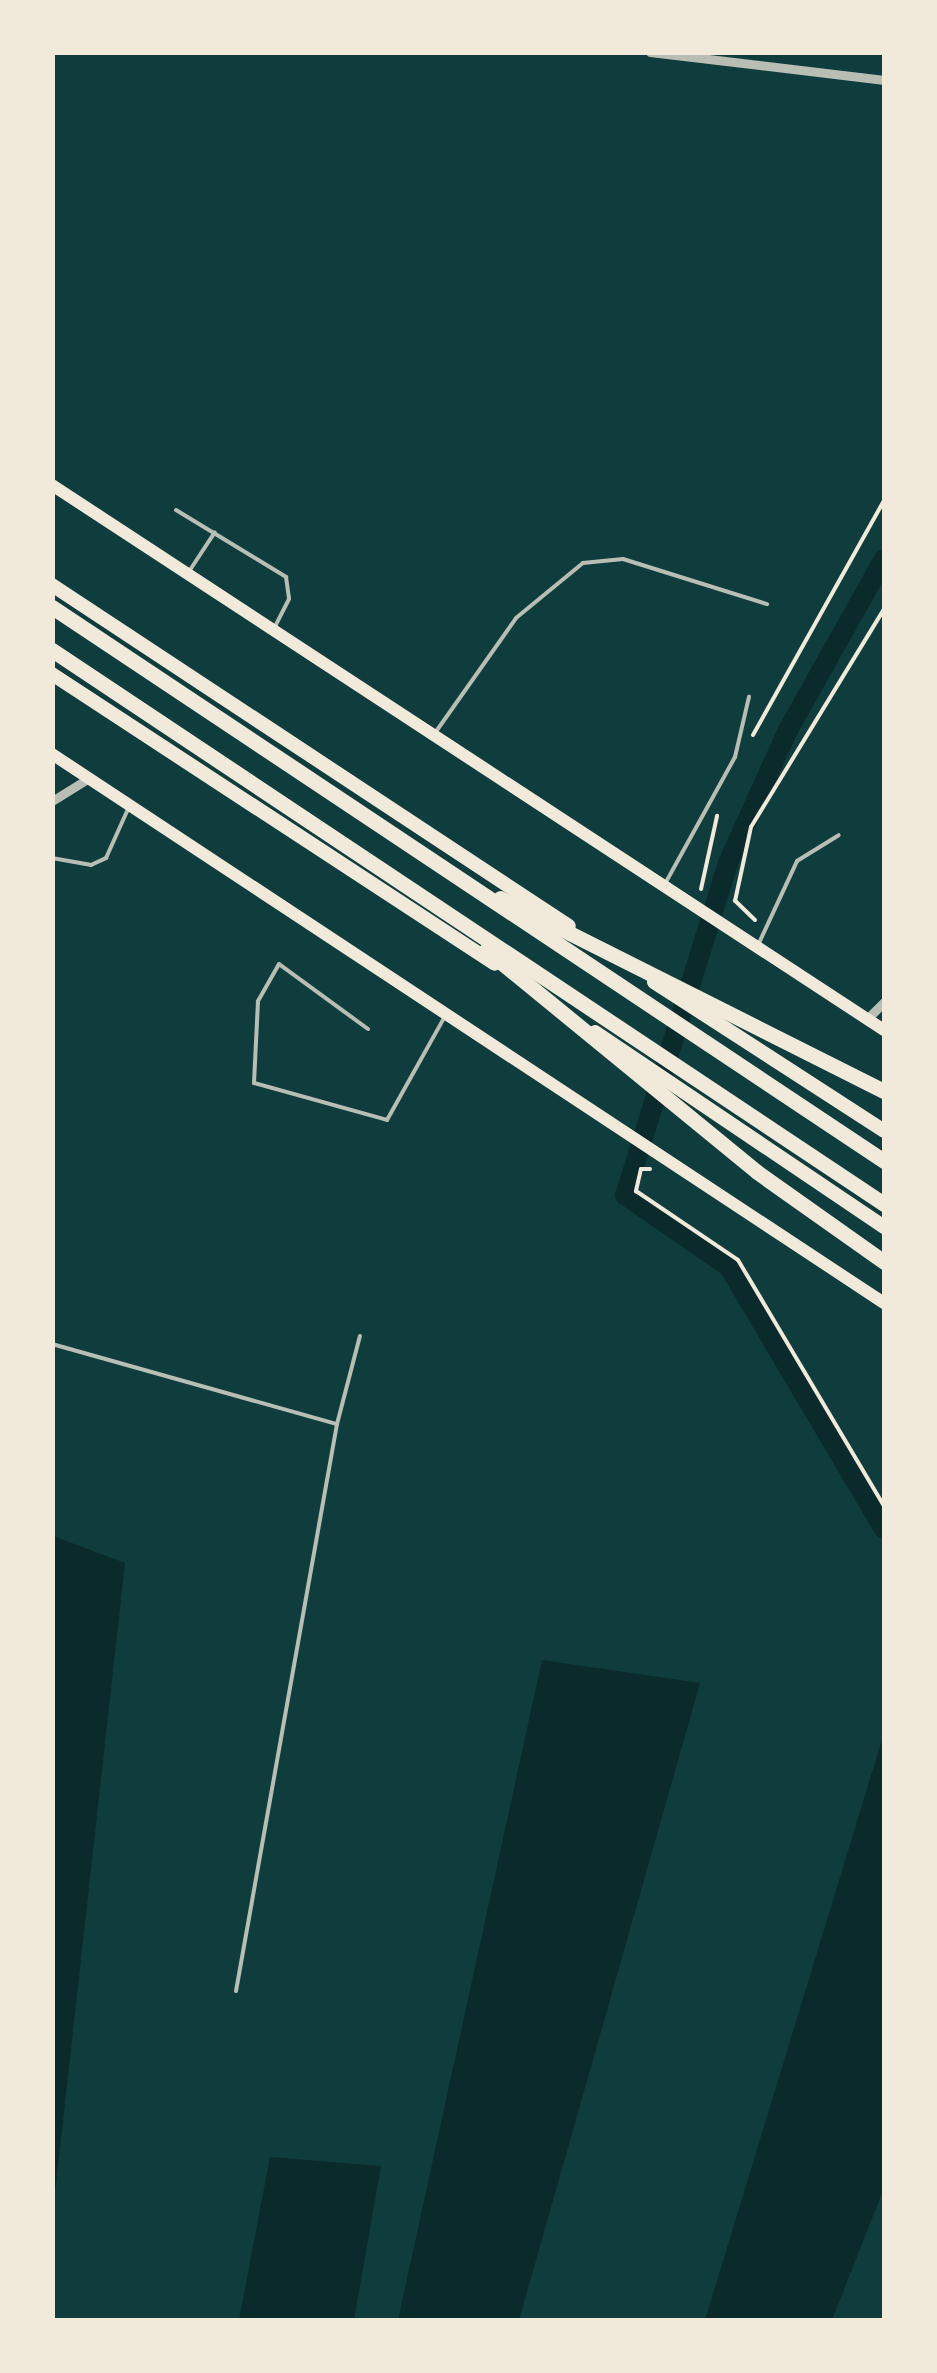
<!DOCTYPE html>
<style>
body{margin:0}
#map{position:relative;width:937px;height:2373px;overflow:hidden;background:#0f3d3e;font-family:"Public Sans",sans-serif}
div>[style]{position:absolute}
.water>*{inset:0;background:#0a2a2b}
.canal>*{height:20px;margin:-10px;padding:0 10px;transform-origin:10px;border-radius:10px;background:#0a2a2b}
.path>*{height:4px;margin:-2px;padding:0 2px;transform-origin:2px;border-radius:2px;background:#f1e9da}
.service>*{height:4px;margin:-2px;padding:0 2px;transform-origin:2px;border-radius:2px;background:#b8beb3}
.minor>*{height:9px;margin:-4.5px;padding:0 4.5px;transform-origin:4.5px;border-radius:4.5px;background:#b8beb3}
.secondary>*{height:12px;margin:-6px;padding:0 6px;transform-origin:6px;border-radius:6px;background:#f1e9da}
.trunk>*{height:14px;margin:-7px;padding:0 7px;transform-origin:7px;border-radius:7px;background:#f1e9da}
.motorway>*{height:15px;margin:-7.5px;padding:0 7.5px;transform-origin:7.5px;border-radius:7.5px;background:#f1e9da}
span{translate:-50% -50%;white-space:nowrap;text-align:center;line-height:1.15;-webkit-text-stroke:8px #f1e9da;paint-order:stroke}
.frame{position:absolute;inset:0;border:55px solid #f1e9da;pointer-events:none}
</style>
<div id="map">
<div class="water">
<div style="clip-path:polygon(53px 1536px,125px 1563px,53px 2211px,52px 1536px)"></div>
<div style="clip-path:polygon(542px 1660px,700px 1683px,519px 2320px,398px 2320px)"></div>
<div style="clip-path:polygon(884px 1733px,884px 2188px,832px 2320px,705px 2320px)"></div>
<div style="clip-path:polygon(270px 2157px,381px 2166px,354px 2320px,239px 2320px)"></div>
</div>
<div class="canal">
<div style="left:884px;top:559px;width:196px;rotate:119.3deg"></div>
<div style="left:788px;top:730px;width:146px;rotate:114.3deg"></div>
<div style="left:728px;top:863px;width:348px;rotate:107.2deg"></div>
<div style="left:625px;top:1195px;width:126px;rotate:34.7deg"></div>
<div style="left:729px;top:1267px;width:304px;rotate:59.4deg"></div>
</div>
<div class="path">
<div style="left:753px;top:735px;width:268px;rotate:-60.8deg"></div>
<div style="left:701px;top:889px;width:75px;rotate:-77.6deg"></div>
<div style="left:755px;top:920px;width:28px;rotate:-136deg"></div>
<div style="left:735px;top:901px;width:76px;rotate:-77.8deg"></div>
<div style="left:751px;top:827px;width:255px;rotate:-58.6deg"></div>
<div style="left:650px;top:1169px;width:9px;rotate:180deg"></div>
<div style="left:641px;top:1169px;width:23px;rotate:103deg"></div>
<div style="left:636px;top:1191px;width:123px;rotate:34.1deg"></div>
<div style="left:738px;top:1260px;width:286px;rotate:59.3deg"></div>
</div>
<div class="service">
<div style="left:176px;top:510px;width:129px;rotate:31.3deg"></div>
<div style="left:286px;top:577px;width:22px;rotate:82deg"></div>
<div style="left:289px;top:599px;width:33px;rotate:117deg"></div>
<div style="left:190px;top:570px;width:45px;rotate:-56.7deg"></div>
<div style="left:435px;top:733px;width:141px;rotate:-54.8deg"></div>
<div style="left:516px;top:618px;width:87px;rotate:-39.4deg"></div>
<div style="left:583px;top:563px;width:40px;rotate:-5.7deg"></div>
<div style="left:623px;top:559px;width:151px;rotate:17.4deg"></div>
<div style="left:52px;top:858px;width:40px;rotate:10deg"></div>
<div style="left:91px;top:865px;width:17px;rotate:-25deg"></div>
<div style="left:106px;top:858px;width:54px;rotate:-65.8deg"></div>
<div style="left:666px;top:882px;width:143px;rotate:-61.1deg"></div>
<div style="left:735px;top:757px;width:62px;rotate:-76.9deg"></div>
<div style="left:759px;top:943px;width:90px;rotate:-65.1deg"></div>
<div style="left:797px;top:861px;width:49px;rotate:-31.8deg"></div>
<div style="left:368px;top:1029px;width:110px;rotate:-143.9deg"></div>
<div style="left:279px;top:964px;width:43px;rotate:119.6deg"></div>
<div style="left:258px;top:1001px;width:82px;rotate:92.8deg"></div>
<div style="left:254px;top:1083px;width:138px;rotate:15.5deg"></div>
<div style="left:387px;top:1120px;width:117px;rotate:-60.8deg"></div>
<div style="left:52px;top:1344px;width:296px;rotate:15.7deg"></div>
<div style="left:337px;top:1424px;width:576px;rotate:100.1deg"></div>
<div style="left:337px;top:1424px;width:91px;rotate:-75.4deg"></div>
</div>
<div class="minor">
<div style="left:650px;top:52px;width:236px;rotate:6.8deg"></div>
<div style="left:52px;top:801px;width:44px;rotate:-31.9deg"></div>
<div style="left:867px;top:1019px;width:24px;rotate:-45deg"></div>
</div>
<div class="secondary">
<div style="left:52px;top:485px;width:995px;rotate:33.23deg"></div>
<div style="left:52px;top:754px;width:997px;rotate:33.42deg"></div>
</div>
<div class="trunk">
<div style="left:52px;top:585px;width:619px;rotate:33.41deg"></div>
<div style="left:52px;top:674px;width:529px;rotate:33.21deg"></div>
<div style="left:654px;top:982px;width:274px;rotate:32.9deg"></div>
<div style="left:595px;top:1032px;width:349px;rotate:34deg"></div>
</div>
<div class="motorway">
<div style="left:52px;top:607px;width:1000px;rotate:33.66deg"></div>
<div style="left:52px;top:650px;width:1000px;rotate:33.66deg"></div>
<div style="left:500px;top:898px;width:430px;rotate:26.7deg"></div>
<div style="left:486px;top:950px;width:350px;rotate:39.3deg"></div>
<div style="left:757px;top:1172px;width:156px;rotate:35.3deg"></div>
</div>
<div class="frame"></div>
</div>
